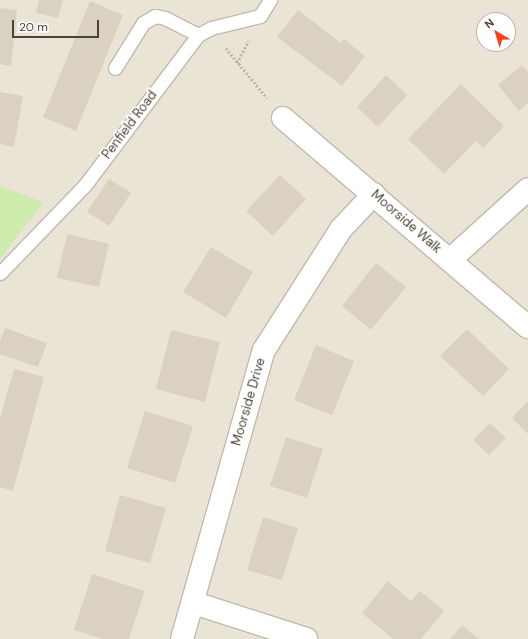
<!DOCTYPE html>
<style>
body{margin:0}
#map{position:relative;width:528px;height:639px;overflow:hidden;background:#f5f2e9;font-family:"DM Sans",sans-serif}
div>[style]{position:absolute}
.residential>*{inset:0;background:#eae4d7}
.green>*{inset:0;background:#cfecaf}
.building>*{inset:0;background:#dbd1c0}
.path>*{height:2.5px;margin-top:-1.25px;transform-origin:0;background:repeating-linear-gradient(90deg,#c4b79b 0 2px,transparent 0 4px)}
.roads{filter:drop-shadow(1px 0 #c2baab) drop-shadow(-1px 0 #c2baab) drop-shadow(0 1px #c2baab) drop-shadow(0 -1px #c2baab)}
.service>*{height:13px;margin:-6.5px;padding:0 6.5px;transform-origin:6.5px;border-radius:6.5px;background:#fff}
.minor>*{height:22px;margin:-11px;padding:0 11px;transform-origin:11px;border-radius:11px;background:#fff}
span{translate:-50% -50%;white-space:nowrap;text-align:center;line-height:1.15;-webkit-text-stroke:3.5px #fff;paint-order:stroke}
.street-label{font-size:13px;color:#4a4337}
.north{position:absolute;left:476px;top:12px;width:40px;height:40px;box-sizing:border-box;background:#fff;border:1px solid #b7b4af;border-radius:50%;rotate:322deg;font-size:11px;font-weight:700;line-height:16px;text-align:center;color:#4a4337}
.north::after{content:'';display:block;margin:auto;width:14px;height:18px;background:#ff4016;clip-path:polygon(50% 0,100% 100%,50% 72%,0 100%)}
.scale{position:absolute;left:12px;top:20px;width:87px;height:18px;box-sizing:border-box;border:2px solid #4a4337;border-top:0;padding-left:5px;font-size:12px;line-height:14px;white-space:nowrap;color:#4a4337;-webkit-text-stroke:3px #fff;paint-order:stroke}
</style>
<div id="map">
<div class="residential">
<div style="clip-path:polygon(evenodd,0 0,528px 0,528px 639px,0 639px,0 0,484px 20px,508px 20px,508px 44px,484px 44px,484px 20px)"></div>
</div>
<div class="green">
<div style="clip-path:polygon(0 186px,44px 202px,0 259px)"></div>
</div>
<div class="building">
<div style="clip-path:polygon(39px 0,63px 0,58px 18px,36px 13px)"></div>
<div style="clip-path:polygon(90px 1px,123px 15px,76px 131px,43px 117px)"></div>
<div style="clip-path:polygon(0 8px,17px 10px,11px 66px,0 64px)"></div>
<div style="clip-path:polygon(298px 10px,341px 43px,344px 39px,365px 56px,342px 86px,277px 37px)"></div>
<div style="clip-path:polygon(522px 65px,528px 72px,528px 103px,519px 111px,498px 85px)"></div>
<div style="clip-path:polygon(386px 75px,407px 95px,378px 127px,357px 107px)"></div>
<div style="clip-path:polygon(461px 84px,504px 126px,483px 148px,476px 141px,444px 174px,408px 139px)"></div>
<div style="clip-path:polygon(0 92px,23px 96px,14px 147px,0 144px)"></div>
<div style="clip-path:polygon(280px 175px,306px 199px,273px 236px,246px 211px)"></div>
<div style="clip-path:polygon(109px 179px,131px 193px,109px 226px,87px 212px)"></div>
<div style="clip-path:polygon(67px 234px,109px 244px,99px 287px,57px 278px)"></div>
<div style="clip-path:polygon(211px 247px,253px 272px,226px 318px,183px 292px)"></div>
<div style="clip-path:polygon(376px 263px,406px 287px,371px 330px,342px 306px)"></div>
<div style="clip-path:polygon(5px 328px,47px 343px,38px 367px,0 354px,0 341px)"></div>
<div style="clip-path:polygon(467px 329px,509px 369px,483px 396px,440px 356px)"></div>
<div style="clip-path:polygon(171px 330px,220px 342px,205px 402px,156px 389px)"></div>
<div style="clip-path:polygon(316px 345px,354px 361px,332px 415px,294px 400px)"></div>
<div style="clip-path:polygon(14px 369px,44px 377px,13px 491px,0 487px,0 418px)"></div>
<div style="clip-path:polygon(528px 401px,528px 434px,512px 418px)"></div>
<div style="clip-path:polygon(145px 411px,193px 426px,175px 483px,127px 468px)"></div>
<div style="clip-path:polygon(490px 423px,506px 438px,489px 455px,473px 440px)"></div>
<div style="clip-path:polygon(286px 437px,323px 449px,307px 498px,270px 486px)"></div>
<div style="clip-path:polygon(120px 495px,166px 508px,150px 563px,105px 551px)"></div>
<div style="clip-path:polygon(263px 517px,298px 528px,282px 580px,247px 570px)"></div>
<div style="clip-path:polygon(92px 574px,145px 591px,129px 639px,103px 639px,74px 630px)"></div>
<div style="clip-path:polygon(388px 581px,411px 601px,420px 591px,444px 611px,421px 639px,393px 639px,362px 613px)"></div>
<div style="clip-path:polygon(462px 625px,479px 639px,450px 639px)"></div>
</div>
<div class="path">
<div style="left:226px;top:48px;width:65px;rotate:50.6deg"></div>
<div style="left:237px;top:63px;width:25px;rotate:-63deg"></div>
</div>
<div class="roads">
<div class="service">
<div style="left:115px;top:68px;width:53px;rotate:-58.1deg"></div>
<div style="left:143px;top:23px;width:14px;rotate:-30deg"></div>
<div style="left:155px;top:16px;width:10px;rotate:11deg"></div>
<div style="left:165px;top:18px;width:37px;rotate:27deg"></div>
<div style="left:0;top:273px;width:122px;rotate:-46deg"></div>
<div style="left:85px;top:185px;width:188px;rotate:-53deg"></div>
<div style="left:198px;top:35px;width:15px;rotate:-28deg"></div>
<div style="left:211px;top:28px;width:50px;rotate:-13.8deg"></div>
<div style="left:260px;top:16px;width:19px;rotate:-58deg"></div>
</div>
<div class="minor">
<div style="left:283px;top:118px;width:322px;rotate:40.5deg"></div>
<div style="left:450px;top:260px;width:105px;rotate:-42.3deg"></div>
<div style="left:194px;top:603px;width:118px;rotate:17.8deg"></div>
<div style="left:182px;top:639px;width:300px;rotate:-74.2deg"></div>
<div style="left:264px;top:350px;width:143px;rotate:-57.5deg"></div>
<div style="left:341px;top:229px;width:48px;rotate:-46.7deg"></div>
</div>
</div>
<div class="street-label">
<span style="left:130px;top:125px;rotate:-53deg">Penfield Road</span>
<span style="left:406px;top:222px;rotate:41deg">Moorside Walk</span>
<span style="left:249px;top:402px;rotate:-74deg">Moorside Drive</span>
</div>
<div class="north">N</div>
<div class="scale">20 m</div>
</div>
